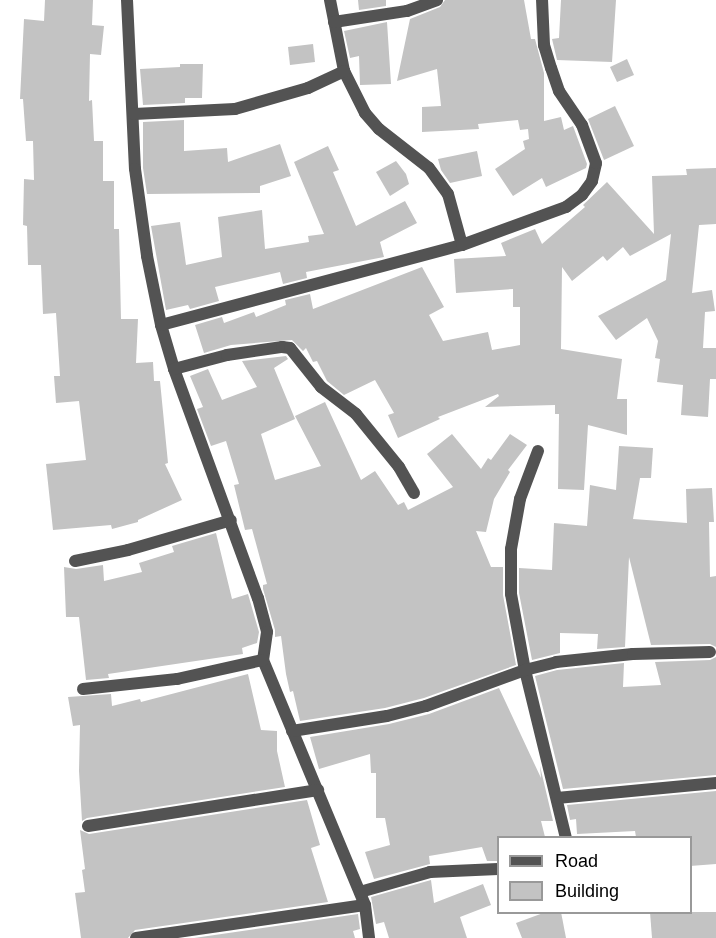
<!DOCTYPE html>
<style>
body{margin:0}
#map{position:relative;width:716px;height:938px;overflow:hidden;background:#fff;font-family:Helvetica,sans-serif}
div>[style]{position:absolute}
.building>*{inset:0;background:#c3c3c3}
.minor>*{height:12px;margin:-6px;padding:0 6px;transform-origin:6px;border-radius:6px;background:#535353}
span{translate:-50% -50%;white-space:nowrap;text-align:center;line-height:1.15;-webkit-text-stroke:6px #fff;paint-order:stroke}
.legend{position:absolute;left:497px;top:836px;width:195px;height:78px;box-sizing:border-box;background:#fff;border:2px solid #999;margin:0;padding:8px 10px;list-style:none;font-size:18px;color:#000}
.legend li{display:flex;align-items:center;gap:12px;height:30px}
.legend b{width:30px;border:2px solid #999}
</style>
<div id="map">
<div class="building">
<div style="clip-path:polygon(45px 0,93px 0,92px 25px,104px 26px,101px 55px,90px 54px,89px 101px,92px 100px,94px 141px,103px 141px,103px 181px,114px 181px,114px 229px,119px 229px,121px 319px,138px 319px,136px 363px,153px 362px,154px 381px,160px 381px,168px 463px,165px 464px,182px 500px,138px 520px,138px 522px,112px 529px,111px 525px,53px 530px,46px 464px,86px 460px,79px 401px,56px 403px,54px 376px,60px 376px,56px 313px,43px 314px,41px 265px,28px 265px,27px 226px,23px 225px,24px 179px,34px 180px,33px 141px,26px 141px,23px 99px,20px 99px,24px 19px,44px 21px)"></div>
<div style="clip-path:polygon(358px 0,386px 0,386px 6px,359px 10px)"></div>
<div style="clip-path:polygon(445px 0,524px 0,531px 39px,535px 39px,544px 73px,544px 121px,561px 117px,564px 130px,573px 126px,587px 164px,586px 168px,546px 187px,542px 178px,513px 196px,495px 169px,525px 149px,523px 141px,529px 139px,528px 129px,520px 130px,518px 120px,478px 124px,479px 129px,422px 132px,422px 107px,441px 106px,437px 69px,397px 81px,410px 19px,440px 7px)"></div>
<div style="clip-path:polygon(561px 0,616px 0,612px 62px,557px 60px,552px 39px,559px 38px)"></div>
<div style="clip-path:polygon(387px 22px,391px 84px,360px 85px,359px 56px,350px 58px,344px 31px)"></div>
<div style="clip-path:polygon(313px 44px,315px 62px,290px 65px,288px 47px)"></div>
<div style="clip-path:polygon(627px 59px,634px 75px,617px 82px,610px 67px)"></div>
<div style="clip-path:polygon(180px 64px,203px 64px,202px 98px,185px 98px,185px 103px,143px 105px,140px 69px,180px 67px)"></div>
<div style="clip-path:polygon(615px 106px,634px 146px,604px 160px,588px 119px)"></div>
<div style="clip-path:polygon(184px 120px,184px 151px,227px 148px,228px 162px,280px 144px,291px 176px,260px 186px,260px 193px,147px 194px,143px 168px,143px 122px)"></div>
<div style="clip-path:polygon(328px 146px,339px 170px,333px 172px,356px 226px,405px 201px,417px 223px,380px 242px,384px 257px,306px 272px,307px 278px,283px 284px,280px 272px,215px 287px,219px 301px,190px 309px,188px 305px,166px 310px,151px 226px,180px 222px,186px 265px,222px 257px,218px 217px,262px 210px,265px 249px,309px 242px,308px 236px,324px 234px,294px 162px)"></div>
<div style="clip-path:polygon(477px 151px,482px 176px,450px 183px,441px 170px,438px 159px)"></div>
<div style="clip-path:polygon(396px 161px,406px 174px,409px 184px,390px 196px,376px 172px)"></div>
<div style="clip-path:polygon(716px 168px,716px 224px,699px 225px,692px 293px,712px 290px,715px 311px,705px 312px,703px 348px,716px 348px,716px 379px,710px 379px,708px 417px,681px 415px,683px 385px,657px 382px,660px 359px,655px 358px,658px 341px,647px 318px,616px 340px,598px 316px,666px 280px,671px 234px,630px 256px,623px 247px,607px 261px,603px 256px,572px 281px,562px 267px,561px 349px,622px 359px,617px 399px,627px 399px,627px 435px,588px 425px,584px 490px,558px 489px,559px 414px,555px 414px,555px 405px,485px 407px,499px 396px,498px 394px,438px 417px,440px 419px,398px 438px,388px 415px,394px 413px,375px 380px,344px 395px,327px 381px,317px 361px,313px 362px,306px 348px,303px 351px,292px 340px,231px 345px,204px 353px,195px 325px,222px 317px,224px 323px,254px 312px,256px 317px,286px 305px,285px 300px,310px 294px,313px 309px,422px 267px,444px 307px,429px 315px,443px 341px,488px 332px,492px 350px,520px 345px,520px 307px,513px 307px,513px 289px,456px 293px,454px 259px,506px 256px,501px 243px,535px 229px,542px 244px,585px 207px,583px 205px,607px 182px,654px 234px,652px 176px,687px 175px,686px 169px)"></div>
<div style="clip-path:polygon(286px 356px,288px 359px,274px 368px,295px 419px,261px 434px,275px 480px,321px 466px,295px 416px,325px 402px,361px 480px,375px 471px,398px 505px,404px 502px,408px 510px,453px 487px,427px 454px,452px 434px,481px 469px,488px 458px,491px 460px,510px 434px,527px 445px,508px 470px,510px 472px,494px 499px,486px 532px,476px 531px,491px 567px,503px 567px,503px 595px,516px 665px,424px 698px,385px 708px,300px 721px,293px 691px,290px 692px,286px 674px,281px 636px,275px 637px,275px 630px,263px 589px,263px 585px,267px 584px,252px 529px,245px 530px,234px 485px,239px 484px,226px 441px,211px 446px,197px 409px,203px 407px,190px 376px,208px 369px,222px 400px,257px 387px,242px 361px)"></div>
<div style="clip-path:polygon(619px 446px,653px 448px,651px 478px,640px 478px,633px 519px,687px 523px,686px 489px,712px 488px,714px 522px,709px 522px,710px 577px,716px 576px,716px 647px,710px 644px,651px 645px,629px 557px,625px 647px,597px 649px,598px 634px,560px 633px,560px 653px,532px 660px,519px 593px,519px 568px,552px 570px,554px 523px,587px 526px,590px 485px,616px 490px)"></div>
<div style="clip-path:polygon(216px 533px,232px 599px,248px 594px,259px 632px,257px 643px,242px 648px,243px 654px,108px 674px,109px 678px,86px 680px,79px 617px,66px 617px,64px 567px,76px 569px,103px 565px,104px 581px,142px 572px,139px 563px,174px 552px,172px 546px)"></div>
<div style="clip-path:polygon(716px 657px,716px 775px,563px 789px,535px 676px,557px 670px,624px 663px,623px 687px,661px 685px,655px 662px,710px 660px)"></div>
<div style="clip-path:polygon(248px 674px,261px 730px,277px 731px,277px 751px,285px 787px,87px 818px,82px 821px,79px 771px,80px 725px,73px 726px,68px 697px,111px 694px,112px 706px,140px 699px,141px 702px)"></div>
<div style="clip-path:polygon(499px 688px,541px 778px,540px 766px,553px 821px,541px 821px,545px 837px,498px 837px,498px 861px,487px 861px,482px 847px,429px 856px,430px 864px,374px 879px,365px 852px,390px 845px,385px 818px,376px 818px,376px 773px,371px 773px,370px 754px,319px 769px,310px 737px,389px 724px,429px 714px)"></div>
<div style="clip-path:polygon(716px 791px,716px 864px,690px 866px,690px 837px,636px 837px,635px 831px,577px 834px,576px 819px,570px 820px,567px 805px)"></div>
<div style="clip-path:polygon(307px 800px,320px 845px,311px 848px,328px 902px,135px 930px,128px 938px,81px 938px,75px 893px,85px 892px,82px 870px,85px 869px,80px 830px,89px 834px)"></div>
<div style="clip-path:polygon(431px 880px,434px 903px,483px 884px,491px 905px,460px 917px,467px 938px,389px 938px,384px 922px,376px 924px,371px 897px)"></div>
<div style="clip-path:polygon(546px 912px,561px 912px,566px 938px,522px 938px,516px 923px)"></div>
<div style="clip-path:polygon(650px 912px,716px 912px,716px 938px,652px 938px)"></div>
<div style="clip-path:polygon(358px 914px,360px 929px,353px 931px,355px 938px,194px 938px)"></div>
</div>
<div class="minor">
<div style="left:127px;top:0;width:169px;rotate:87.3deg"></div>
<div style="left:135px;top:169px;width:88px;rotate:82.1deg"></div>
<div style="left:147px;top:256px;width:70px;rotate:78.5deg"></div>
<div style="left:161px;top:325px;width:46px;rotate:73.5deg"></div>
<div style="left:174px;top:369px;width:244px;rotate:69.9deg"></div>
<div style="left:258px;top:598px;width:35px;rotate:75deg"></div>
<div style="left:267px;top:632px;width:28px;rotate:98deg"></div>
<div style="left:263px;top:660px;width:265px;rotate:67.4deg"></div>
<div style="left:365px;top:905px;width:33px;rotate:83deg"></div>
<div style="left:330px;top:0;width:72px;rotate:78.8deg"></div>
<div style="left:344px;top:71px;width:47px;rotate:63.4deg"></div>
<div style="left:365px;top:113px;width:21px;rotate:49deg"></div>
<div style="left:379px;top:129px;width:63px;rotate:38deg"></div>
<div style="left:429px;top:168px;width:32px;rotate:54deg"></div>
<div style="left:448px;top:194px;width:53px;rotate:74.6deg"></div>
<div style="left:334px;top:22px;width:74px;rotate:-8.6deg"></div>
<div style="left:407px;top:11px;width:32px;rotate:-20deg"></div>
<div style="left:134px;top:114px;width:101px;rotate:-2.8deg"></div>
<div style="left:235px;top:109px;width:76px;rotate:-16deg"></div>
<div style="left:308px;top:88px;width:40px;rotate:-25deg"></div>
<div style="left:161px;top:325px;width:311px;rotate:-14.9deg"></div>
<div style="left:462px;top:245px;width:111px;rotate:-20.1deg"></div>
<div style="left:566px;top:207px;width:20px;rotate:-37deg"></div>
<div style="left:582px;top:195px;width:17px;rotate:-54deg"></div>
<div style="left:592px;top:181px;width:18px;rotate:-77deg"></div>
<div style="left:596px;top:163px;width:40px;rotate:-110.2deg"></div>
<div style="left:582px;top:125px;width:41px;rotate:-124.1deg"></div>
<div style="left:559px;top:91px;width:24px;rotate:-109deg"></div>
<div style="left:551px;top:68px;width:24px;rotate:-107deg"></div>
<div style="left:544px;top:45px;width:45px;rotate:-92.5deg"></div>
<div style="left:174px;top:369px;width:55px;rotate:-14.8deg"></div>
<div style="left:227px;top:355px;width:56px;rotate:-8.3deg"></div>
<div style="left:282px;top:347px;width:8px;rotate:7deg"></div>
<div style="left:290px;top:348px;width:50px;rotate:51.5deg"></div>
<div style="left:321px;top:387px;width:44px;rotate:37.6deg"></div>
<div style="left:356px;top:414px;width:68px;rotate:50.9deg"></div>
<div style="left:399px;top:467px;width:30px;rotate:60deg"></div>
<div style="left:538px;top:451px;width:51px;rotate:110.6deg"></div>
<div style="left:520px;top:499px;width:51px;rotate:100.2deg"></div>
<div style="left:511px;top:549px;width:45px;rotate:90deg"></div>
<div style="left:511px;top:594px;width:77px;rotate:79.6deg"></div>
<div style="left:525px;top:670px;width:173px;rotate:76.3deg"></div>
<div style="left:75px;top:561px;width:54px;rotate:-11.7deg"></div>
<div style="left:128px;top:550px;width:107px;rotate:-16.2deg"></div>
<div style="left:83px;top:689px;width:95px;rotate:-6.1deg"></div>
<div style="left:177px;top:679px;width:88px;rotate:-12.5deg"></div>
<div style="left:292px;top:731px;width:96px;rotate:-9deg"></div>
<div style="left:387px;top:716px;width:40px;rotate:-14.4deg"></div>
<div style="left:426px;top:706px;width:105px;rotate:-20deg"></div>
<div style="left:525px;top:670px;width:32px;rotate:-14deg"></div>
<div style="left:556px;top:662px;width:77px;rotate:-5.9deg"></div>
<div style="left:633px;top:654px;width:77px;rotate:-1.5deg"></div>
<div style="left:557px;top:798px;width:160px;rotate:-5.4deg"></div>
<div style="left:88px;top:826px;width:233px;rotate:-8.9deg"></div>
<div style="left:360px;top:892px;width:73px;rotate:-15.9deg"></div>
<div style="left:430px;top:872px;width:68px;rotate:-2.5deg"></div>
<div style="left:136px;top:938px;width:231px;rotate:-8.2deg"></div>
</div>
<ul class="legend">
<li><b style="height:8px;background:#535353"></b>Road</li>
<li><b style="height:16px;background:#c3c3c3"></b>Building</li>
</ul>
</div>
